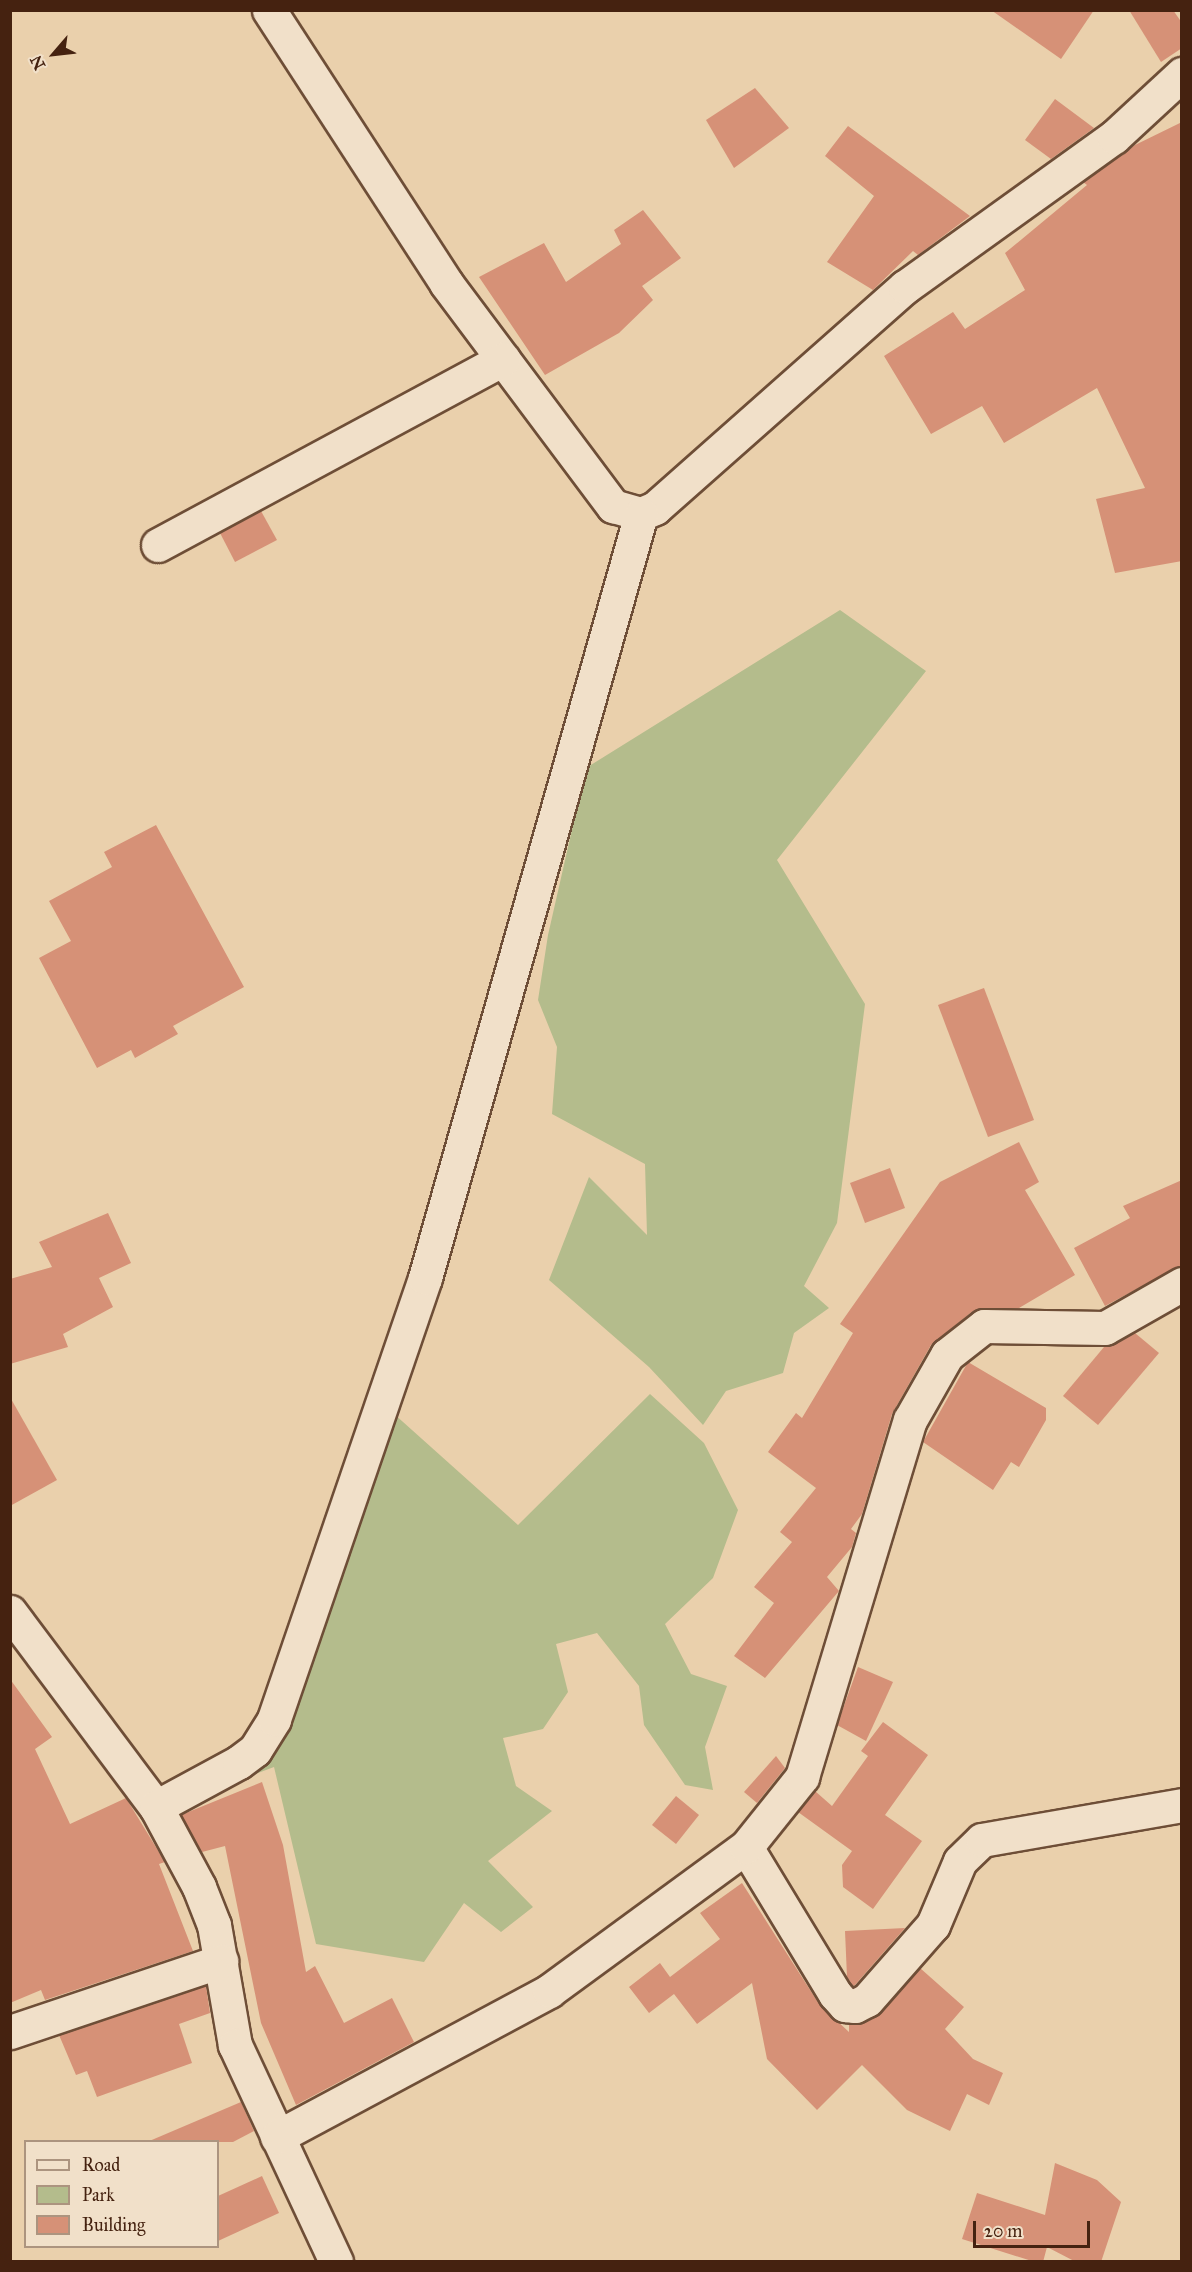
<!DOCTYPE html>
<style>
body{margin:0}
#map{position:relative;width:1192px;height:2272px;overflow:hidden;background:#ead0ac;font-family:"IM FELL Great Primer",serif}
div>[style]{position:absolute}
.green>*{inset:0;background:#b4bc8c}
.building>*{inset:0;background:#d69177}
.roads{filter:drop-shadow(2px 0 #6e4e37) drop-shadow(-2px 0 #6e4e37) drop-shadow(0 2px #6e4e37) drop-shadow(0 -2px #6e4e37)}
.street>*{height:33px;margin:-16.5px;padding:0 16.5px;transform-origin:16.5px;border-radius:16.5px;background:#f1e0c9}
span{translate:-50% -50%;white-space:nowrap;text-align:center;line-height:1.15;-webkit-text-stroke:5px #f1e0c9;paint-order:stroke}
.frame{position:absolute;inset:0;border:12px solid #452210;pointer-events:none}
.legend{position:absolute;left:24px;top:2140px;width:195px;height:108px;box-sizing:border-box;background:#f1e0c9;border:2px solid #ac947f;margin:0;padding:8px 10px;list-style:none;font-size:18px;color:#452210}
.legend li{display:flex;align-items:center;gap:12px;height:30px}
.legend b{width:30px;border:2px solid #ac947f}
.north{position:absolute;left:24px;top:24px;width:60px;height:60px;-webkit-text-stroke:4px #f1e0c9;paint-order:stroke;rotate:242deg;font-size:16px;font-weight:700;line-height:24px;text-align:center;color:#452210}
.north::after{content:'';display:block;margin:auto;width:21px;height:27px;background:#452210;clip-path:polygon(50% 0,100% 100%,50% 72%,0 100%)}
.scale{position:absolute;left:973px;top:2221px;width:117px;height:27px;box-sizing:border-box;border:3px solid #452210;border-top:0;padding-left:8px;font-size:18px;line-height:21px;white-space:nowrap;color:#452210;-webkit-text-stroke:4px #f1e0c9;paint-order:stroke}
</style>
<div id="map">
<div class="green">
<div style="clip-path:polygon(840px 610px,926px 671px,777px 860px,865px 1004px,837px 1223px,804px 1286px,829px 1308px,794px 1333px,783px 1373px,726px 1391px,703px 1425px,649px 1367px,549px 1280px,589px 1177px,647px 1235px,645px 1164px,552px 1114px,557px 1047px,538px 1000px,548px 935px,586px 768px)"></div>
<div style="clip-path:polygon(650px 1394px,704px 1443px,738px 1510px,713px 1578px,665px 1624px,691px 1674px,727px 1686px,705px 1747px,713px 1790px,685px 1785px,644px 1725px,639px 1686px,597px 1633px,556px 1644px,568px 1692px,543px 1729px,503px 1738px,516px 1786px,552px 1811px,488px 1861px,533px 1907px,501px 1932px,464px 1903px,424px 1962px,316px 1944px,274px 1767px,239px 1780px,393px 1413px,518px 1525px)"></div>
</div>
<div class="building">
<div style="clip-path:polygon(991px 10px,1094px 10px,1061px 59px)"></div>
<div style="clip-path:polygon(1129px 10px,1173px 10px,1182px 23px,1182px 48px,1161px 62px)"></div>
<div style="clip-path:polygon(755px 88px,789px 128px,734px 168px,706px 120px)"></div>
<div style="clip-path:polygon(1055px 99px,1094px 128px,1051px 159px,1025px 140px)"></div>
<div style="clip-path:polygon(1182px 122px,1182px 561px,1115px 573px,1096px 499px,1145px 488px,1097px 388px,1004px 443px,982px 406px,931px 434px,884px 356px,953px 312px,965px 329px,1025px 290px,1005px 253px,1087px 185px,1083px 182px,1135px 145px)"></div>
<div style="clip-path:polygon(848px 126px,970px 216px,918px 255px,913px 251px,873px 290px,827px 262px,874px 196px,825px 156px)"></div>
<div style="clip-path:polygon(643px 210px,681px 258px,642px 286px,653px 300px,619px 333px,545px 375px,479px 277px,544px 243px,566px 282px,621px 244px,614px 230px)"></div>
<div style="clip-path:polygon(261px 511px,277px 540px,235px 562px,220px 533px)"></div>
<div style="clip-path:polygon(156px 825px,244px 987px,173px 1026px,178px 1034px,135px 1058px,131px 1050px,97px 1068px,39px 958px,71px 941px,49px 901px,112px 867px,104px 852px)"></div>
<div style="clip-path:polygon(984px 988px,1034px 1120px,988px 1137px,938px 1005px)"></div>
<div style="clip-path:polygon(1019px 1142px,1039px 1182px,1025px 1190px,1075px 1275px,1019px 1308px,973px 1311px,931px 1345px,892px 1414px,862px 1514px,851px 1529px,856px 1533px,852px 1547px,827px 1577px,839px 1591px,765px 1678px,734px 1656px,774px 1603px,754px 1587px,792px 1542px,780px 1532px,816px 1488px,768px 1452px,796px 1413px,802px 1418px,853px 1333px,840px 1324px,940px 1182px)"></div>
<div style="clip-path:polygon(890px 1168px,905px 1208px,865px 1223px,850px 1183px)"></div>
<div style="clip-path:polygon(1182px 1180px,1182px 1265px,1105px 1306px,1074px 1248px,1130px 1218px,1123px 1206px)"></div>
<div style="clip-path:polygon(108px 1213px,131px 1263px,99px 1278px,113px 1307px,63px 1334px,68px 1347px,10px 1364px,10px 1279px,52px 1267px,39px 1242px)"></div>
<div style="clip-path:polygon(1135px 1333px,1159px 1353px,1098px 1425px,1063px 1396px,1104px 1347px)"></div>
<div style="clip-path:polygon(968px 1362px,1046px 1408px,1046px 1420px,1019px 1467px,1011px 1462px,993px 1490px,923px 1442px)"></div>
<div style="clip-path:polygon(10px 1397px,57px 1480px,10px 1506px)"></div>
<div style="clip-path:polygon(858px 1667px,893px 1682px,866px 1741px,837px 1725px)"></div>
<div style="clip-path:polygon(10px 1679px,52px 1737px,35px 1749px,70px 1824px,126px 1798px,165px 1862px,159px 1864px,193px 1951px,45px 2000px,41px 1990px,10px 2003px)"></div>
<div style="clip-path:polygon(883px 1722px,928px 1755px,885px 1815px,922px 1841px,873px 1909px,843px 1887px,842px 1865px,852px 1851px,798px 1812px,815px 1791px,832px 1806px,868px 1756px,861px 1751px)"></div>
<div style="clip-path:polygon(776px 1756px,785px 1768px,757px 1803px,744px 1792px)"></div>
<div style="clip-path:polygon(262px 1782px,283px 1845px,306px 1972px,315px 1966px,344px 2023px,392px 1998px,414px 2042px,296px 2105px,261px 2023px,225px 1846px,202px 1852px,181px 1815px)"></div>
<div style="clip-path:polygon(676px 1796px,699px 1815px,676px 1844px,652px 1825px)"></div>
<div style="clip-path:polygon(742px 1883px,819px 2004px,849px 2032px,849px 2024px,881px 2013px,920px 1968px,964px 2007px,945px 2029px,973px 2059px,1003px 2073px,989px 2105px,967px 2094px,950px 2131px,907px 2110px,862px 2065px,817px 2110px,767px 2059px,752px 1983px,697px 2024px,674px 1994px,649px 2013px,629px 1987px,660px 1963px,670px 1977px,720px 1939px,700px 1913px)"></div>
<div style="clip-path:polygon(905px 1928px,855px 1985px,853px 1986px,847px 1977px,845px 1931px)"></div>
<div style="clip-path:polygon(206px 1986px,210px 2013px,179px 2024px,192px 2063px,97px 2097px,87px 2071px,76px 2075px,59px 2035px)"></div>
<div style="clip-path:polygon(241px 2102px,254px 2131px,233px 2142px,147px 2142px)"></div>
<div style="clip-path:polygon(1055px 2163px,1097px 2180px,1121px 2202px,1101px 2262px,1076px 2262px,1047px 2247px,1043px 2262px,1035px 2262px,962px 2239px,977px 2193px,1045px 2215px)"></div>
<div style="clip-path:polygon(262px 2176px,279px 2213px,218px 2241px,218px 2196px)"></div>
</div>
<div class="roads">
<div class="street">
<div style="left:269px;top:10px;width:325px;rotate:57deg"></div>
<div style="left:446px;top:283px;width:279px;rotate:53.2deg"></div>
<div style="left:613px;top:506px;width:29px;rotate:16deg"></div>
<div style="left:641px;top:514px;width:15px;rotate:-23deg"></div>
<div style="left:655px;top:508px;width:334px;rotate:-41.5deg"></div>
<div style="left:905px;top:287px;width:257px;rotate:-35.7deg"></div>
<div style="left:1114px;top:137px;width:93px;rotate:-42.8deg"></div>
<div style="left:158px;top:545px;width:392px;rotate:-28.3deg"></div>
<div style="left:10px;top:1612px;width:244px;rotate:53.2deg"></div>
<div style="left:156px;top:1807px;width:91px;rotate:61.7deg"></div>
<div style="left:199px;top:1887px;width:41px;rotate:68.5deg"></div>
<div style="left:214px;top:1925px;width:122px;rotate:80.1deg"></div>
<div style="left:235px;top:2045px;width:239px;rotate:65deg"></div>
<div style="left:156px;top:1807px;width:94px;rotate:-28.5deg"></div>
<div style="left:239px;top:1762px;width:20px;rotate:-37deg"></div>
<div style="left:255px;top:1750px;width:36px;rotate:-58deg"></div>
<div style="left:274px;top:1719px;width:466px;rotate:-71.1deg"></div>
<div style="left:425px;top:1278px;width:794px;rotate:-74.21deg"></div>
<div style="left:746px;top:1847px;width:172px;rotate:58.8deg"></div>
<div style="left:835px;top:1994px;width:15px;rotate:48deg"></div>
<div style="left:845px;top:2005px;width:10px;rotate:6deg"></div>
<div style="left:855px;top:2006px;width:13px;rotate:-27deg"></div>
<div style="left:867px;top:2000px;width:100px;rotate:-48.7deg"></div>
<div style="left:933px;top:1925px;width:69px;rotate:-67.1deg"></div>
<div style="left:960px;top:1861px;width:30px;rotate:-44deg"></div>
<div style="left:982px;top:1840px;width:203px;rotate:-9.9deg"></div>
<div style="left:10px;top:2032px;width:223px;rotate:-18.6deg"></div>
<div style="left:277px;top:2137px;width:309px;rotate:-28.2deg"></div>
<div style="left:549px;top:1991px;width:244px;rotate:-36.2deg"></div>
<div style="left:746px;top:1847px;width:90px;rotate:-51.3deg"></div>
<div style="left:802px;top:1777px;width:373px;rotate:-73.2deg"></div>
<div style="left:910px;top:1420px;width:75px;rotate:-60.4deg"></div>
<div style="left:947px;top:1355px;width:47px;rotate:-38.1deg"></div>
<div style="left:984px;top:1326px;width:121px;rotate:0.9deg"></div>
<div style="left:1105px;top:1328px;width:89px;rotate:-29.7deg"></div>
</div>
</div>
<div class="frame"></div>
<ul class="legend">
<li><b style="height:8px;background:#f1e0c9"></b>Road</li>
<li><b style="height:16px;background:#b4bc8c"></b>Park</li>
<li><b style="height:16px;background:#d69177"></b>Building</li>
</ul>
<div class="north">N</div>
<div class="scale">20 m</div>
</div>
